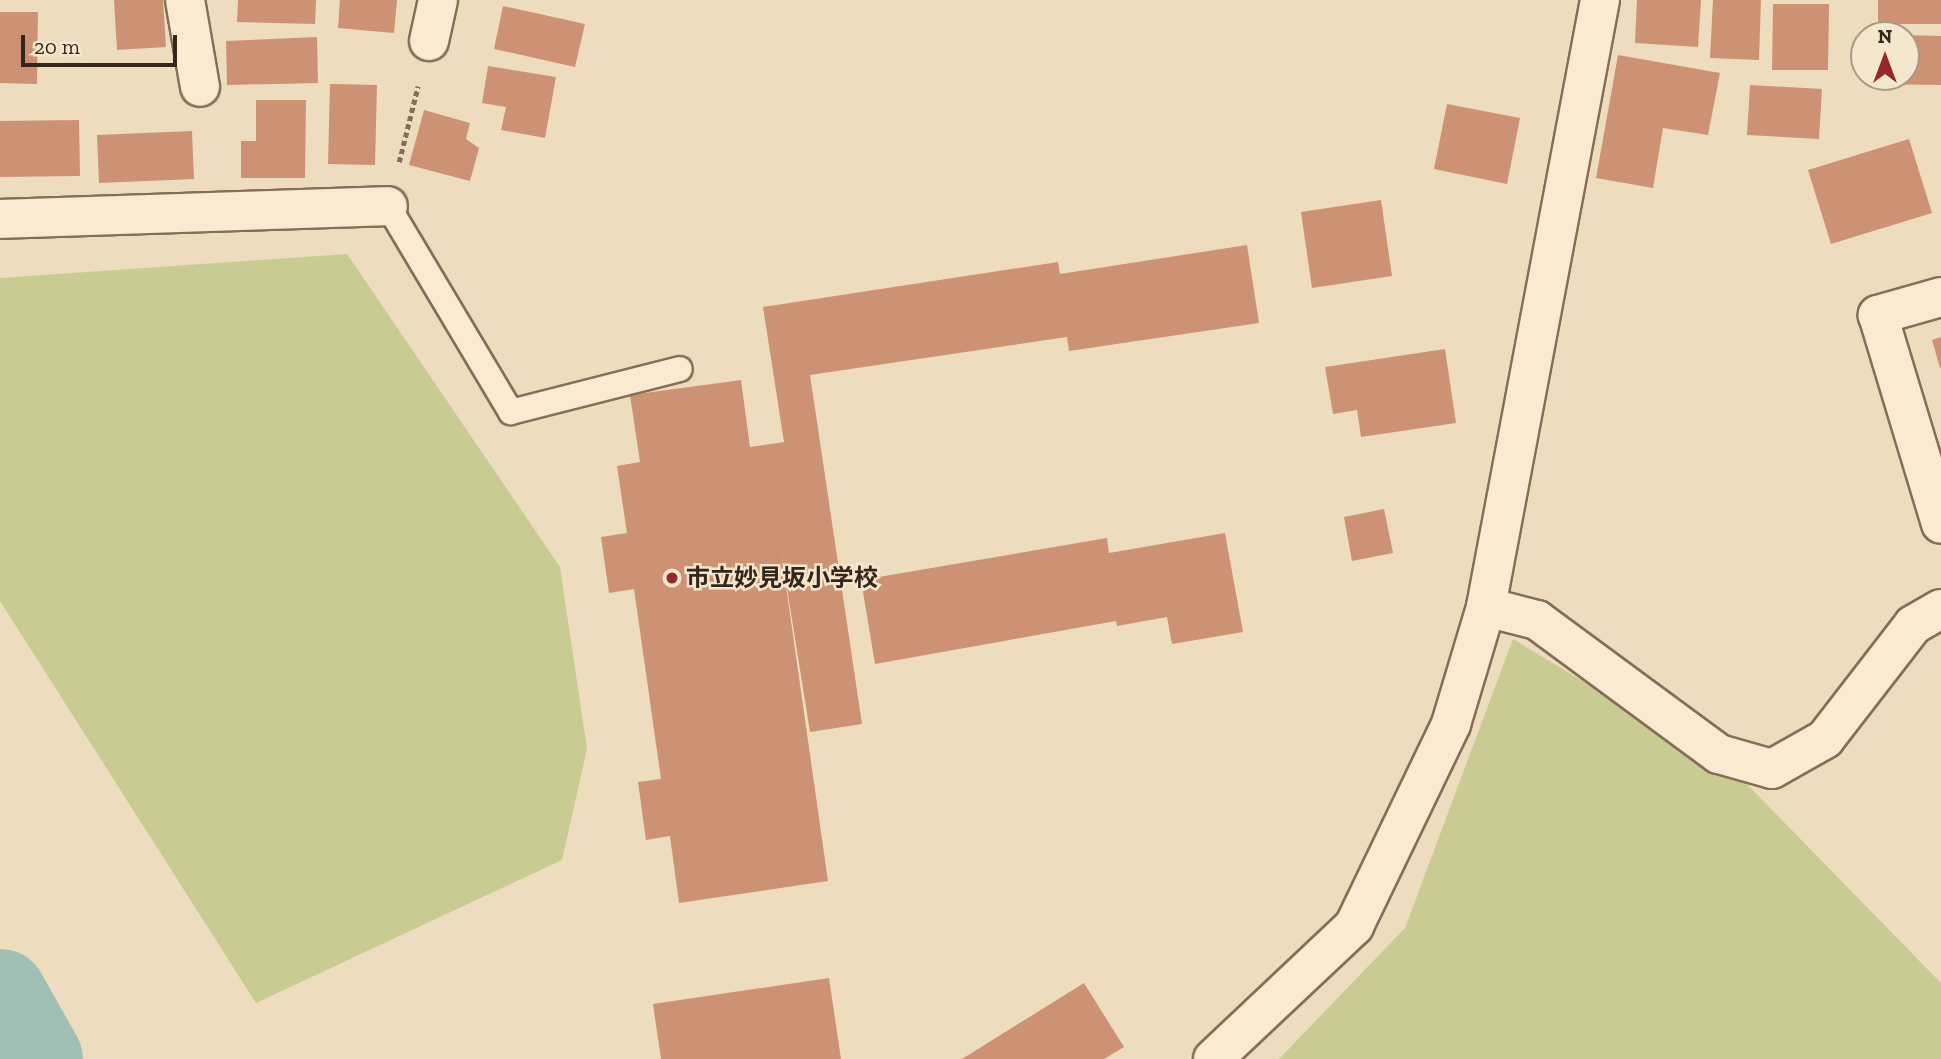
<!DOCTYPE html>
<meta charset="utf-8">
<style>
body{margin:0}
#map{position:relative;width:1941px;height:1059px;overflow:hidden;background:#eedcbe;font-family:"Zilla Slab","Noto Sans JP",serif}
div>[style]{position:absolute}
.green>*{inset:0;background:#c9cc92}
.river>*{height:93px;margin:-46.5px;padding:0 46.5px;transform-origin:46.5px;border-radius:46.5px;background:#a1bfb4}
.building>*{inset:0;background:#cd9273}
.path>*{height:4.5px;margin-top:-2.25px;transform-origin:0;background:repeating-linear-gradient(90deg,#866d57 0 5px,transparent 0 8.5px)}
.roads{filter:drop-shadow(2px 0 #866d57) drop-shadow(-2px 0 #866d57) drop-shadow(0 2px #866d57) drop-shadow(0 -2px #866d57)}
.lane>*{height:24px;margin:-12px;padding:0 12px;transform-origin:12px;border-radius:12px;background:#f9ead1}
.street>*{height:38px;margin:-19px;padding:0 19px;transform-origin:19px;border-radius:19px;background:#f9ead1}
.dots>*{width:19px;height:19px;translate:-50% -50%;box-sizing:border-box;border:4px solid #f5e7cd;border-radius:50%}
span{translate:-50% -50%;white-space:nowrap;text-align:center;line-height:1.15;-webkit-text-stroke:5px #f5e7cd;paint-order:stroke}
.poi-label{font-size:24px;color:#35261b;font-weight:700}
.left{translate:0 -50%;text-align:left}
.north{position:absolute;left:1850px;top:21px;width:70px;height:70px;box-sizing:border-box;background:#f5e7cd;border:2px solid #a89a86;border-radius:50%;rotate:0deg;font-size:19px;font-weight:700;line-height:28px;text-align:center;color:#35261b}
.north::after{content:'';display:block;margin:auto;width:24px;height:32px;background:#95262e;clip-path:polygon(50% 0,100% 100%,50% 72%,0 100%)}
.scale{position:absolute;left:21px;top:35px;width:156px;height:32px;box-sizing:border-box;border:4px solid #35261b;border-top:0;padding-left:9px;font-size:21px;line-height:24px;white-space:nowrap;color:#35261b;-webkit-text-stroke:5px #f5e7cd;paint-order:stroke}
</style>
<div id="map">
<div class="green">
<div style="clip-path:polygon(347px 254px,560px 567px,587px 749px,562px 860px,256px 1003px,0 601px,0 278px)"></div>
<div style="clip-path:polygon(1513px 639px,1737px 774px,1941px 983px,1941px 1059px,1279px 1059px,1405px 928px)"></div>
</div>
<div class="river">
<div style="left:0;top:995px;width:73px;rotate:60.6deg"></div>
</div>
<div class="building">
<div style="clip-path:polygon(114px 0,163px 0,166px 47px,117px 50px)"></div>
<div style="clip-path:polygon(238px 0,316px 0,315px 24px,237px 22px)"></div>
<div style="clip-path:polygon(340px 0,397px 0,394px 33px,338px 28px)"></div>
<div style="clip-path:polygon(1637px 0,1701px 0,1698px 47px,1635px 43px)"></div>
<div style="clip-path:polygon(1713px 0,1761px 0,1759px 60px,1710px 58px)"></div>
<div style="clip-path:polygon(1878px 0,1941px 0,1941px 24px,1878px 24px)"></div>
<div style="clip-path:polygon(1773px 4px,1829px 4px,1828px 70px,1772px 70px)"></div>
<div style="clip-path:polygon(503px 6px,585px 24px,575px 67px,494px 49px)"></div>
<div style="clip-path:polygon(0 12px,38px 12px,37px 84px,0 83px)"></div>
<div style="clip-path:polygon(1906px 35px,1941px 36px,1941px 85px,1871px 84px,1871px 77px,1906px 77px)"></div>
<div style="clip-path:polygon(317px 37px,318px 83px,227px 85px,226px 41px)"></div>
<div style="clip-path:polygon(1618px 55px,1720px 73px,1708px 135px,1663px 128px,1653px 188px,1596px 178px)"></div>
<div style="clip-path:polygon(488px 66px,556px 77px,545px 138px,501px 130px,506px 107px,482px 103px)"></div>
<div style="clip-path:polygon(330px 84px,377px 85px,375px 165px,328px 164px)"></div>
<div style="clip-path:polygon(1750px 85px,1822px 89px,1819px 139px,1747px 135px)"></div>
<div style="clip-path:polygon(256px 100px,306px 100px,305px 178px,241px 178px,241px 141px,256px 141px)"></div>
<div style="clip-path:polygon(1447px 104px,1520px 118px,1507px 184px,1434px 169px)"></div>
<div style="clip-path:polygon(424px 110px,470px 123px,466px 139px,479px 148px,470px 181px,409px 165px)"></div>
<div style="clip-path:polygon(79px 120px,80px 176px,0 177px,0 121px)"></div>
<div style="clip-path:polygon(192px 131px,194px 179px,99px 183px,97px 135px)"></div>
<div style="clip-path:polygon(1909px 139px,1932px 213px,1831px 244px,1808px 170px)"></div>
<div style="clip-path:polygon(1381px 200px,1392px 276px,1312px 288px,1301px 212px)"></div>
<div style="clip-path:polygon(1247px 245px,1259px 323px,1069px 351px,1067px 337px,810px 375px,862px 724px,810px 732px,781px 551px,828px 881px,679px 903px,670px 836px,646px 840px,638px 782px,661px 779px,634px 589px,609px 593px,601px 537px,627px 533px,617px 466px,640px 462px,630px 395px,741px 380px,750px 447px,784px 442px,763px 307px,1058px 262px,1060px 274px)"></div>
<div style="clip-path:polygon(1941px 337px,1941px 368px,1940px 368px,1932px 340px)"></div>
<div style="clip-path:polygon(1445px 349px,1456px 423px,1361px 437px,1357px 410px,1333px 414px,1325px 367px)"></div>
<div style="clip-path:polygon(1384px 509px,1393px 553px,1352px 561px,1344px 517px)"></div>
<div style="clip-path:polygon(1225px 533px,1243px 632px,1172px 644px,1167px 617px,1117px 626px,1116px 621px,875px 664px,861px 580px,1107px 538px,1109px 553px)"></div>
<div style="clip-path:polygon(829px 978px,841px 1059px,661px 1059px,653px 1004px)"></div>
<div style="clip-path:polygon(1084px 983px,1124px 1047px,1104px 1059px,962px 1059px)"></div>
</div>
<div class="path">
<div style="left:399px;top:162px;width:78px;rotate:-76deg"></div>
</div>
<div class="roads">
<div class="lane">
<div style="left:388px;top:206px;width:240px;rotate:59.2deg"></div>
<div style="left:511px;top:412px;width:174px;rotate:-14.3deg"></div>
</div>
<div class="street">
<div style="left:185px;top:0;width:88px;rotate:80.2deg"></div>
<div style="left:1600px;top:0;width:618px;rotate:100.64deg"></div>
<div style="left:1486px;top:607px;width:53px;rotate:14.3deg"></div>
<div style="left:1537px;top:620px;width:226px;rotate:36.4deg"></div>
<div style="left:1719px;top:754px;width:55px;rotate:15.8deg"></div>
<div style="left:1772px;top:769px;width:61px;rotate:-29.5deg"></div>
<div style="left:1825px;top:739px;width:144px;rotate:-52.3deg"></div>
<div style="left:1913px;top:625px;width:32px;rotate:-30deg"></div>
<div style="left:429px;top:41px;width:42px;rotate:-77.6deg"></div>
<div style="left:0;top:219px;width:388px;rotate:-1.9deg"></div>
<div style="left:1941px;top:297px;width:66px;rotate:164.1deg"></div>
<div style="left:1878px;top:315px;width:218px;rotate:73.2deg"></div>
<div style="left:1213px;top:1059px;width:194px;rotate:-43.3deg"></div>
<div style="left:1354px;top:926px;width:224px;rotate:-64.3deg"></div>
<div style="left:1451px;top:724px;width:122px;rotate:-73.3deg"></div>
</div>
</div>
<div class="dots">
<div style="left:672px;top:578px;background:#95262e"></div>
</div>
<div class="poi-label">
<span class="left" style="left:686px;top:578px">市立妙見坂小学校</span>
</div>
<div class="north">N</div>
<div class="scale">20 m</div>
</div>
